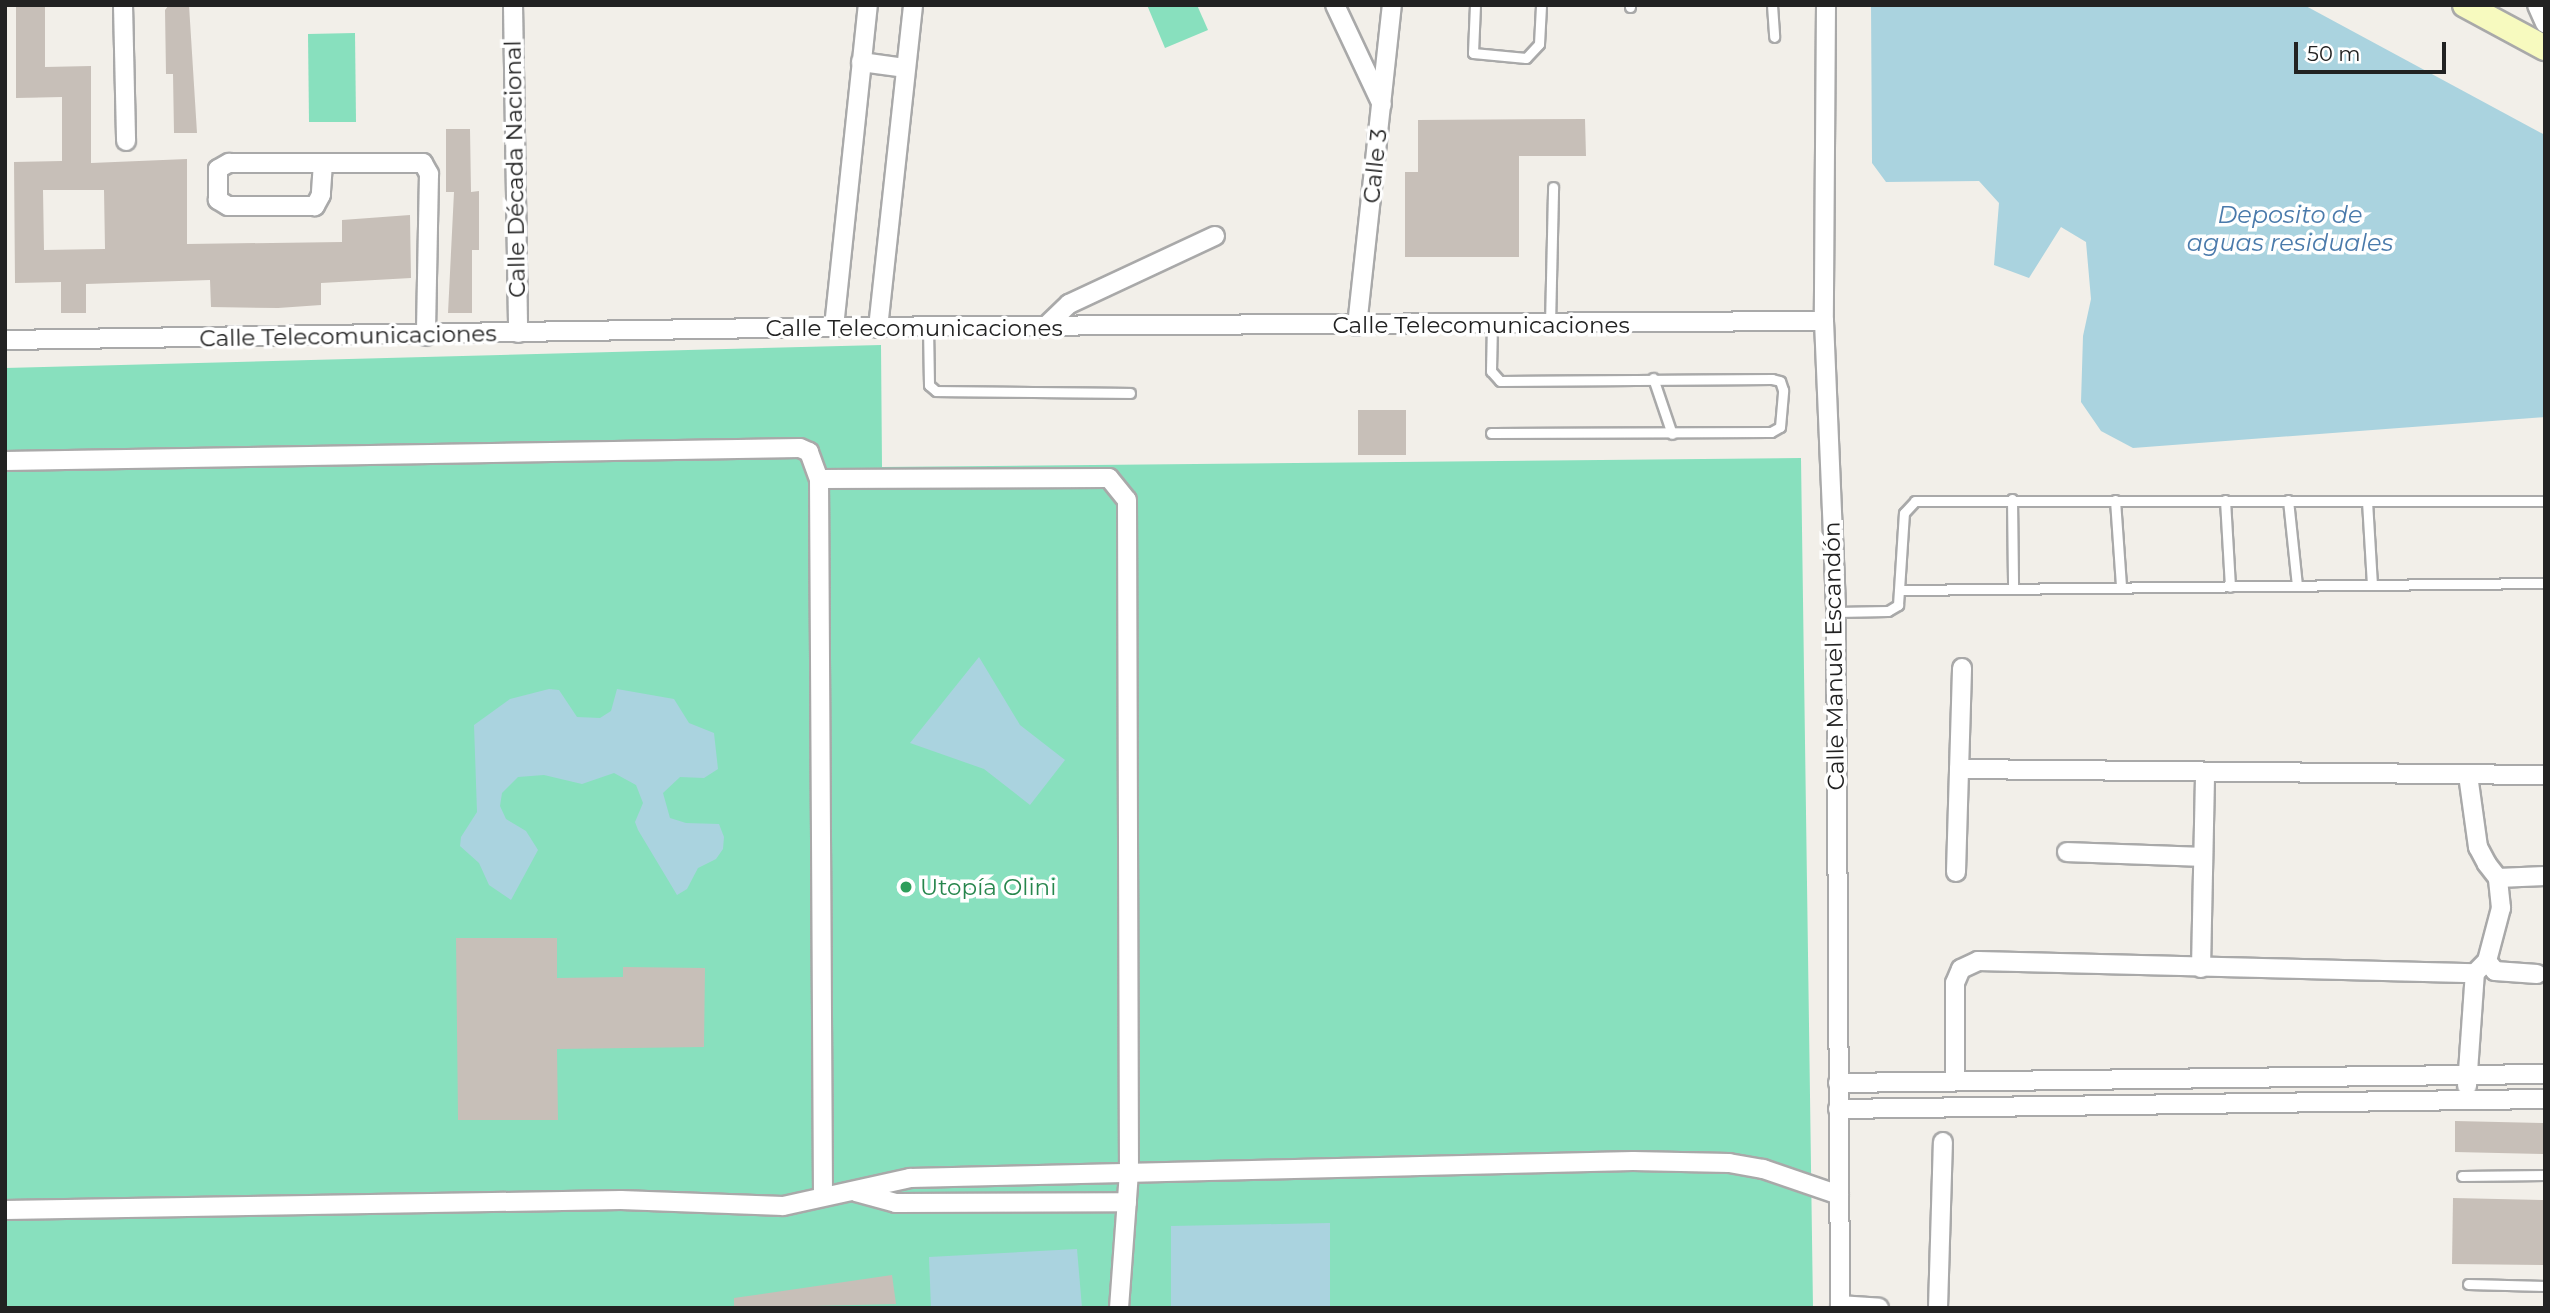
<!DOCTYPE html>
<meta charset="utf-8">
<style>
body{margin:0}
#map{position:relative;width:2550px;height:1313px;overflow:hidden;background:#f2efe9;font-family:Montserrat,sans-serif}
div>[style]{position:absolute}
.pitch>*{inset:0;background:#88e0be}
.water>*{inset:0;background:#aad3df}
.building>*{inset:0;background:#c7bfb8}
.roads{filter:drop-shadow(2px 0 #a9a9a9) drop-shadow(-2px 0 #a9a9a9) drop-shadow(0 2px #a9a9a9) drop-shadow(0 -2px #a9a9a9)}
.service>*{height:9px;margin:-4.5px;padding:0 4.5px;transform-origin:4.5px;border-radius:4.5px;background:#fff}
.minor>*{height:18px;margin:-9px;padding:0 9px;transform-origin:9px;border-radius:9px;background:#fff}
.secondary>*{height:24px;margin:-12px;padding:0 12px;transform-origin:12px;border-radius:12px;background:#f7fabf}
.dots>*{width:19px;height:19px;translate:-50% -50%;box-sizing:border-box;border:4px solid #fff;border-radius:50%}
span{translate:-50% -50%;white-space:nowrap;text-align:center;line-height:1.15;-webkit-text-stroke:7px #fff;paint-order:stroke}
.street-label{font-size:23px;color:#222}
.leisure-label{font-size:23px;color:#27864d}
.left{translate:0 -50%;text-align:left}
.water-label{font-size:24px;color:#4a7aab;font-style:italic}
.frame{position:absolute;inset:0;border:7px solid #222;pointer-events:none}
.scale{position:absolute;left:2294px;top:42px;width:152px;height:32px;box-sizing:border-box;border:4px solid #222;border-top:0;padding-left:9px;font-size:21px;line-height:24px;white-space:nowrap;color:#222;-webkit-text-stroke:5px #fff;paint-order:stroke}
</style>
<div id="map">
<div class="pitch">
<div style="clip-path:polygon(1147px 5px,1197px 5px,1208px 30px,1165px 48px)"></div>
<div style="clip-path:polygon(355px 33px,356px 122px,309px 122px,308px 34px)"></div>
<div style="clip-path:polygon(881px 345px,882px 467px,1801px 458px,1813px 1308px,5px 1308px,5px 368px)"></div>
</div>
<div class="water">
<div style="clip-path:polygon(1871px 5px,2304px 5px,2545px 135px,2545px 417px,2133px 448px,2101px 431px,2081px 402px,2083px 336px,2091px 299px,2086px 242px,2061px 227px,2029px 278px,1994px 265px,1999px 203px,1979px 181px,1886px 182px,1872px 163px)"></div>
<div style="clip-path:polygon(979px 657px,1020px 725px,1065px 760px,1030px 805px,984px 769px,910px 743px)"></div>
<div style="clip-path:polygon(617px 689px,674px 699px,689px 723px,714px 733px,718px 769px,704px 778px,680px 777px,663px 793px,670px 818px,686px 823px,719px 824px,724px 837px,723px 849px,716px 859px,698px 868px,687px 889px,677px 895px,638px 830px,635px 822px,643px 803px,636px 785px,614px 773px,582px 784px,544px 775px,518px 777px,502px 793px,500px 806px,506px 819px,526px 831px,538px 850px,511px 900px,489px 885px,479px 863px,460px 846px,461px 837px,477px 812px,474px 725px,510px 699px,549px 689px,559px 690px,577px 717px,600px 718px,611px 711px)"></div>
<div style="clip-path:polygon(1330px 1223px,1330px 1308px,1171px 1308px,1171px 1226px)"></div>
<div style="clip-path:polygon(1077px 1249px,1082px 1308px,931px 1308px,929px 1257px)"></div>
</div>
<div class="building">
<div style="clip-path:polygon(evenodd,16px 5px,45px 5px,45px 67px,91px 66px,91px 163px,187px 159px,187px 244px,342px 242px,342px 220px,410px 215px,411px 278px,321px 283px,321px 305px,278px 308px,211px 307px,210px 280px,86px 284px,86px 313px,61px 313px,61px 282px,15px 283px,14px 162px,62px 161px,62px 97px,16px 98px,16px 5px,43px 190px,104px 190px,105px 249px,44px 250px,43px 190px)"></div>
<div style="clip-path:polygon(169px 5px,189px 5px,197px 133px,174px 133px,173px 74px,166px 74px,165px 10px)"></div>
<div style="clip-path:polygon(1585px 119px,1586px 156px,1519px 156px,1519px 257px,1405px 257px,1405px 172px,1418px 172px,1418px 120px)"></div>
<div style="clip-path:polygon(446px 129px,470px 129px,471px 192px,479px 191px,479px 250px,472px 250px,472px 313px,448px 313px,454px 192px,446px 192px)"></div>
<div style="clip-path:polygon(1358px 410px,1406px 410px,1406px 455px,1358px 455px)"></div>
<div style="clip-path:polygon(456px 938px,557px 938px,557px 978px,623px 977px,623px 967px,705px 968px,704px 1047px,557px 1049px,558px 1120px,458px 1120px)"></div>
<div style="clip-path:polygon(2455px 1121px,2545px 1123px,2545px 1154px,2455px 1152px)"></div>
<div style="clip-path:polygon(2453px 1198px,2545px 1200px,2545px 1265px,2452px 1264px)"></div>
<div style="clip-path:polygon(892px 1275px,896px 1304px,734px 1308px,734px 1298px)"></div>
</div>
<div class="roads">
<div class="service">
<div style="left:1475px;top:5px;width:48px;rotate:92.4deg"></div>
<div style="left:1473px;top:53px;width:53px;rotate:5.4deg"></div>
<div style="left:1526px;top:58px;width:19px;rotate:-47deg"></div>
<div style="left:1539px;top:44px;width:39px;rotate:-87deg"></div>
<div style="left:1772px;top:5px;width:32px;rotate:86deg"></div>
<div style="left:1630px;top:7px;width:2px;rotate:-90deg"></div>
<div style="left:1550px;top:324px;width:137px;rotate:-88.7deg"></div>
<div style="left:928px;top:327px;width:58px;rotate:89deg"></div>
<div style="left:929px;top:385px;width:9px;rotate:41deg"></div>
<div style="left:936px;top:391px;width:194px;rotate:0.6deg"></div>
<div style="left:1653px;top:378px;width:59px;rotate:71.3deg"></div>
<div style="left:1491px;top:433px;width:280px;rotate:-0.2deg"></div>
<div style="left:1771px;top:432px;width:10px;rotate:-29deg"></div>
<div style="left:1780px;top:427px;width:37px;rotate:-85deg"></div>
<div style="left:1783px;top:390px;width:9px;rotate:-108deg"></div>
<div style="left:1780px;top:381px;width:8px;rotate:-166deg"></div>
<div style="left:1772px;top:379px;width:272px;rotate:179.6deg"></div>
<div style="left:1500px;top:381px;width:13px;rotate:-132deg"></div>
<div style="left:1491px;top:371px;width:46px;rotate:-88.8deg"></div>
<div style="left:2012px;top:499px;width:87px;rotate:89.3deg"></div>
<div style="left:2115px;top:500px;width:85px;rotate:86deg"></div>
<div style="left:2225px;top:500px;width:87px;rotate:86.7deg"></div>
<div style="left:2288px;top:500px;width:86px;rotate:84deg"></div>
<div style="left:2367px;top:501px;width:83px;rotate:86.6deg"></div>
<div style="left:1901px;top:590px;width:644px;rotate:-0.62deg"></div>
<div style="left:1836px;top:612px;width:52px;rotate:-1.1deg"></div>
<div style="left:1888px;top:611px;width:12px;rotate:-31deg"></div>
<div style="left:1898px;top:605px;width:92px;rotate:-86.3deg"></div>
<div style="left:1904px;top:513px;width:16px;rotate:-47deg"></div>
<div style="left:1915px;top:501px;width:630px"></div>
<div style="left:2462px;top:1176px;width:83px;rotate:-0.7deg"></div>
<div style="left:2468px;top:1284px;width:77px;rotate:1.5deg"></div>
</div>
<div class="minor">
<div style="left:123px;top:5px;width:136px;rotate:88.7deg"></div>
<div style="left:513px;top:5px;width:328px;rotate:89.1deg"></div>
<div style="left:1335px;top:5px;width:110px;rotate:64.8deg"></div>
<div style="left:1826px;top:5px;width:316px;rotate:90.4deg"></div>
<div style="left:1824px;top:321px;width:291px;rotate:87.6deg"></div>
<div style="left:1836px;top:612px;width:696px;rotate:89.67deg"></div>
<div style="left:2537px;top:5px;width:20px;rotate:66deg"></div>
<div style="left:861px;top:62px;width:44px;rotate:7.8deg"></div>
<div style="left:323px;top:163px;width:32px;rotate:94deg"></div>
<div style="left:321px;top:195px;width:13px;rotate:119deg"></div>
<div style="left:315px;top:206px;width:87px;rotate:180deg"></div>
<div style="left:228px;top:206px;width:12px;rotate:-149deg"></div>
<div style="left:218px;top:200px;width:31px;rotate:-90deg"></div>
<div style="left:218px;top:169px;width:13px;rotate:-29deg"></div>
<div style="left:229px;top:163px;width:194px"></div>
<div style="left:423px;top:163px;width:13px;rotate:61deg"></div>
<div style="left:429px;top:174px;width:162px;rotate:91.1deg"></div>
<div style="left:1357px;top:326px;width:323px;rotate:-83.8deg"></div>
<div style="left:834px;top:327px;width:324px;rotate:-84deg"></div>
<div style="left:878px;top:328px;width:325px;rotate:-83.8deg"></div>
<div style="left:1044px;top:328px;width:35px;rotate:-44deg"></div>
<div style="left:1069px;top:304px;width:161px;rotate:-25deg"></div>
<div style="left:5px;top:340px;width:829px;rotate:-0.9deg"></div>
<div style="left:834px;top:327px;width:990px;rotate:-0.35deg"></div>
<div style="left:5px;top:461px;width:795px;rotate:-0.94deg"></div>
<div style="left:800px;top:448px;width:10px;rotate:24deg"></div>
<div style="left:809px;top:452px;width:29px;rotate:70deg"></div>
<div style="left:819px;top:479px;width:716px;rotate:89.68deg"></div>
<div style="left:819px;top:479px;width:290px;rotate:-0.2deg"></div>
<div style="left:1109px;top:478px;width:28px;rotate:51deg"></div>
<div style="left:1127px;top:500px;width:672px;rotate:89.83deg"></div>
<div style="left:1129px;top:1172px;width:136px;rotate:94.2deg"></div>
<div style="left:1959px;top:769px;width:586px;rotate:0.59deg"></div>
<div style="left:2468px;top:775px;width:73px;rotate:82.1deg"></div>
<div style="left:2478px;top:847px;width:19px;rotate:62deg"></div>
<div style="left:2487px;top:864px;width:18px;rotate:52deg"></div>
<div style="left:2498px;top:878px;width:47px;rotate:-2.4deg"></div>
<div style="left:2067px;top:852px;width:136px;rotate:2.1deg"></div>
<div style="left:1956px;top:872px;width:204px;rotate:-88.3deg"></div>
<div style="left:2487px;top:961px;width:55px;rotate:-75.2deg"></div>
<div style="left:2501px;top:908px;width:30px;rotate:-96deg"></div>
<div style="left:2201px;top:968px;width:196px;rotate:-88.8deg"></div>
<div style="left:1955px;top:1080px;width:97px;rotate:-90deg"></div>
<div style="left:1955px;top:983px;width:15px;rotate:-67deg"></div>
<div style="left:1961px;top:969px;width:19px;rotate:-25deg"></div>
<div style="left:1978px;top:961px;width:497px;rotate:1.4deg"></div>
<div style="left:2475px;top:973px;width:17px;rotate:-45deg"></div>
<div style="left:2487px;top:961px;width:13px;rotate:51deg"></div>
<div style="left:2495px;top:971px;width:42px;rotate:4.1deg"></div>
<div style="left:1838px;top:1083px;width:707px;rotate:-0.73deg"></div>
<div style="left:2467px;top:1086px;width:113px;rotate:-86deg"></div>
<div style="left:1838px;top:1109px;width:707px;rotate:-0.81deg"></div>
<div style="left:856px;top:1192px;width:41px;rotate:15.4deg"></div>
<div style="left:896px;top:1203px;width:231px;rotate:-0.2deg"></div>
<div style="left:5px;top:1210px;width:616px;rotate:-0.93deg"></div>
<div style="left:621px;top:1200px;width:162px;rotate:2.1deg"></div>
<div style="left:783px;top:1206px;width:130px;rotate:-12.4deg"></div>
<div style="left:910px;top:1178px;width:723px;rotate:-1.35deg"></div>
<div style="left:1633px;top:1161px;width:96px;rotate:1.2deg"></div>
<div style="left:1729px;top:1163px;width:35px;rotate:10deg"></div>
<div style="left:1763px;top:1169px;width:80px;rotate:18.9deg"></div>
<div style="left:1840px;top:1305px;width:39px;rotate:4deg"></div>
<div style="left:1938px;top:1308px;width:166px;rotate:-88.3deg"></div>
</div>
<div class="secondary">
<div style="left:2465px;top:5px;width:91px;rotate:28.3deg"></div>
</div>
</div>
<div class="dots">
<div style="left:906px;top:887px;background:#2e9e5b"></div>
</div>
<div class="street-label">
<span style="left:1375px;top:166px;rotate:-84deg">Calle 3</span>
<span style="left:515px;top:169px;rotate:-91deg">Calle Década Nacional</span>
<span style="left:1481px;top:325px">Calle Telecomunicaciones</span>
<span style="left:914px;top:328px">Calle Telecomunicaciones</span>
<span style="left:348px;top:336px;rotate:-1deg">Calle Telecomunicaciones</span>
<span style="left:1834px;top:656px;rotate:-91deg">Calle Manuel Escandón</span>
</div>
<div class="leisure-label">
<span class="left" style="left:920px;top:887px">Utopía Olini</span>
</div>
<div class="water-label">
<span style="left:2290px;top:229px">Deposito de<br>aguas residuales</span>
</div>
<div class="frame"></div>
<div class="scale">50 m</div>
</div>
